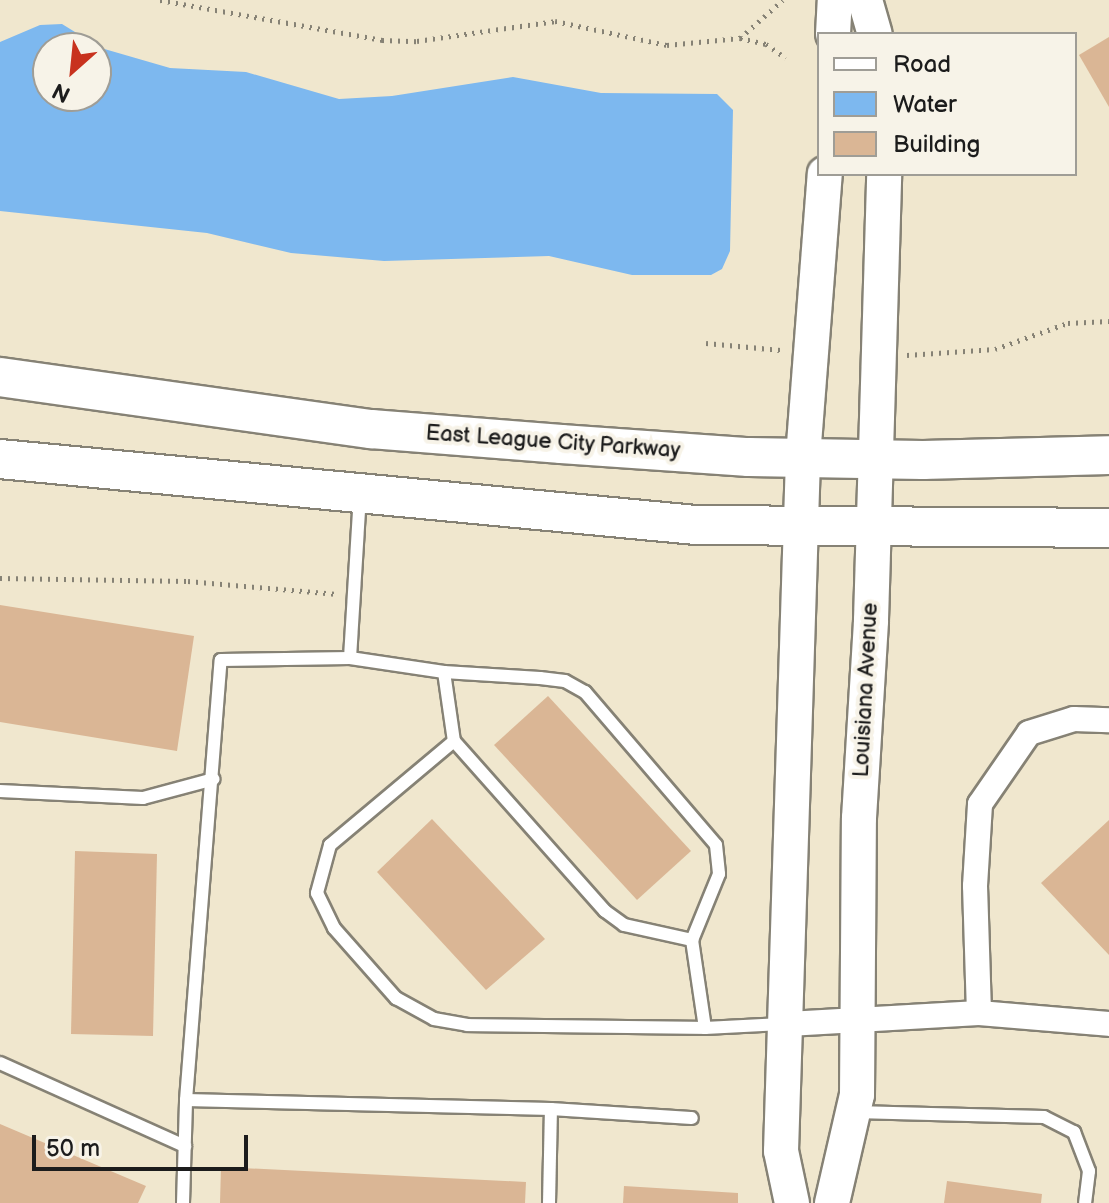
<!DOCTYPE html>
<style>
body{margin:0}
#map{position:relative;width:1109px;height:1203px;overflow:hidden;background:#f0e7ce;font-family:"Balsamiq Sans",sans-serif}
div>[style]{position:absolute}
.water>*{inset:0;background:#7db8ef}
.building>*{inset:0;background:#dab695}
.path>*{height:5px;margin-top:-2.5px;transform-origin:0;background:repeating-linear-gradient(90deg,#868275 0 2px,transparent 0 8px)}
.roads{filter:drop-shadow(2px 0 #868275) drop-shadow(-2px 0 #868275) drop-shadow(0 2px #868275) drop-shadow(0 -2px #868275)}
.lane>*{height:12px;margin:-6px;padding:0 6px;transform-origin:6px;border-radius:6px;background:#fff}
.street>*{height:24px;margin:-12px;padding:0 12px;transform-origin:12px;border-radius:12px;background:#fff}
.secondary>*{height:34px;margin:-17px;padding:0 17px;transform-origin:17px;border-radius:17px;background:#fff}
.primary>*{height:38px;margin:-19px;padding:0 19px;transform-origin:19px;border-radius:19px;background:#fff}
span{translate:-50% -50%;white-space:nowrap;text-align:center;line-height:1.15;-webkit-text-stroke:8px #f7f3e8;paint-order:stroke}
.street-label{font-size:22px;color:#1c1c1c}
.legend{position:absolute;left:817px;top:32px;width:260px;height:144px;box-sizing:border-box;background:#f7f3e8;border:2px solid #9f9d96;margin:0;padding:10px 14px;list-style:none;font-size:24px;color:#1c1c1c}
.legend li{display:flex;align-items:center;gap:16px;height:40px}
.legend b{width:40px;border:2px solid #9f9d96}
.north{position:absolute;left:32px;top:32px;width:80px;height:80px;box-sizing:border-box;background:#f7f3e8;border:2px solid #9f9d96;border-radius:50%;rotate:207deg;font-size:22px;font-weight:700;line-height:32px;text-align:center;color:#1c1c1c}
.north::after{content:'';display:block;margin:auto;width:28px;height:36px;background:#c8321e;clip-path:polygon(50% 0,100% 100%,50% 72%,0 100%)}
.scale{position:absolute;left:32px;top:1135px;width:216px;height:36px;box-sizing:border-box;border:4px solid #1c1c1c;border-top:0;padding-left:10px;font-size:24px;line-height:28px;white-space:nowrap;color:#1c1c1c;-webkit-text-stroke:6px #f7f3e8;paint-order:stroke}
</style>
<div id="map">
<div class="water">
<div style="clip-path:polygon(evenodd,62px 24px,101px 48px,170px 68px,246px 72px,339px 99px,392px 96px,513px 77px,601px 93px,717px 94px,733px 110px,730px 251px,722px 269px,711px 275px,632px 275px,549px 256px,384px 261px,291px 253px,207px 233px,0 211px,0 42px,40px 25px,62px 24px,48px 48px,96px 48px,96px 96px,48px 96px,48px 48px)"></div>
</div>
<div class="building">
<div style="clip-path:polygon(1109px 37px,1109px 107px,1079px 55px)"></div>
<div style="clip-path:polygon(0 605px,194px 636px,177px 751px,0 722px)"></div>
<div style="clip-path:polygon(548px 696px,691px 851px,637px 900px,494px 745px)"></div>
<div style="clip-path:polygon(432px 819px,545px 939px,486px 990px,377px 872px)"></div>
<div style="clip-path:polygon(1109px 820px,1109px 955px,1041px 883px)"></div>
<div style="clip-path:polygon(75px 851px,157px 854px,153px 1036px,71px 1034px)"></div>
<div style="clip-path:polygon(0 1124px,146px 1186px,138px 1203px,0 1203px)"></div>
<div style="clip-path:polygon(221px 1167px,526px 1182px,525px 1203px,220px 1203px)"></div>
<div style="clip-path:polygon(947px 1181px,1042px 1194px,1041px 1203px,944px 1203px)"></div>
<div style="clip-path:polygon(624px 1186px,738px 1193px,738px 1203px,623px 1203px)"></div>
</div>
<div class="path">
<div style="left:160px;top:0;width:226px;rotate:10.2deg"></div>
<div style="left:382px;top:40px;width:35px;rotate:2deg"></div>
<div style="left:417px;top:41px;width:139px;rotate:-8.2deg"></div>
<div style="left:555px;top:21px;width:115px;rotate:12.1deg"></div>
<div style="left:667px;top:45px;width:73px;rotate:-5.5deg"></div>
<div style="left:740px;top:38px;width:27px;rotate:13deg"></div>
<div style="left:766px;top:44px;width:24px;rotate:35deg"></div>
<div style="left:740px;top:38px;width:57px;rotate:-41.5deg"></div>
<div style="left:706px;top:343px;width:75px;rotate:5.3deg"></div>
<div style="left:907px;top:355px;width:88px;rotate:-3.9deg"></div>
<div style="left:995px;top:349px;width:77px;rotate:-19.6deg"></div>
<div style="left:1068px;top:323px;width:41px;rotate:-2.8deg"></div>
<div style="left:0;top:578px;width:188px;rotate:0.9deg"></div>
<div style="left:188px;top:581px;width:150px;rotate:5deg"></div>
</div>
<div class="roads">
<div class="lane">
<div style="left:350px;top:658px;width:162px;rotate:-86.5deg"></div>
<div style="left:444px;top:672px;width:70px;rotate:81.8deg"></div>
<div style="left:454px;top:741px;width:162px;rotate:140deg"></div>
<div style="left:330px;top:845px;width:50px;rotate:105.2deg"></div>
<div style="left:317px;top:893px;width:39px;rotate:64deg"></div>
<div style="left:334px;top:928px;width:94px;rotate:48.5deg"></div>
<div style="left:396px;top:998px;width:43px;rotate:28.9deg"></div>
<div style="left:434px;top:1019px;width:34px;rotate:10deg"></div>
<div style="left:467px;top:1025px;width:238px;rotate:0.7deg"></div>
<div style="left:454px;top:741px;width:227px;rotate:48.4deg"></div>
<div style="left:605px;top:911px;width:24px;rotate:36deg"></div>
<div style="left:624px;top:925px;width:70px;rotate:12.4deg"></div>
<div style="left:0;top:791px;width:143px;rotate:2.8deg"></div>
<div style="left:143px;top:798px;width:73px;rotate:-15deg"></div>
<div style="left:0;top:1063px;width:203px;rotate:24.2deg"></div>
<div style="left:186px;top:1100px;width:365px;rotate:1.4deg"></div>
<div style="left:551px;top:1109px;width:141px;rotate:3.7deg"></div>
<div style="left:855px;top:1112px;width:189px;rotate:1.5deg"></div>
<div style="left:1044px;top:1117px;width:34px;rotate:27deg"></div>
<div style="left:1074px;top:1132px;width:42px;rotate:69deg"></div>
<div style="left:1089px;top:1171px;width:32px;rotate:97deg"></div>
<div style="left:183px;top:1203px;width:103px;rotate:-88.3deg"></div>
<div style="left:186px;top:1100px;width:441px;rotate:-85.5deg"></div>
<div style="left:221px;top:660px;width:129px;rotate:-0.9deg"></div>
<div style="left:350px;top:658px;width:95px;rotate:8.5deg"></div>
<div style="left:444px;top:672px;width:96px;rotate:3.6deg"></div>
<div style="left:540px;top:678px;width:25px;rotate:7deg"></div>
<div style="left:565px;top:681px;width:23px;rotate:29deg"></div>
<div style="left:585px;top:692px;width:201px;rotate:49.4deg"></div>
<div style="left:716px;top:845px;width:29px;rotate:84deg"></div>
<div style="left:719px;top:874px;width:71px;rotate:112.2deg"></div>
<div style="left:692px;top:940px;width:89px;rotate:81.6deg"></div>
<div style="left:705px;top:1028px;width:77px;rotate:-3deg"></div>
<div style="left:549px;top:1203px;width:94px;rotate:-88.8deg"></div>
</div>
<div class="street">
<div style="left:979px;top:1013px;width:127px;rotate:-91.8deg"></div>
<div style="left:975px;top:886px;width:82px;rotate:-86.5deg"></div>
<div style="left:980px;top:804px;width:86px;rotate:-55.4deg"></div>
<div style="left:1029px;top:733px;width:47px;rotate:-17.3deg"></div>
<div style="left:1074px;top:719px;width:35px;rotate:2deg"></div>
<div style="left:788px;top:1024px;width:191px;rotate:-3.3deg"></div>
<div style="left:979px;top:1013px;width:130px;rotate:4.8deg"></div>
</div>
<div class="secondary">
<div style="left:865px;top:0;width:35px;rotate:74deg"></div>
<div style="left:833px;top:34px;width:34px;rotate:-87deg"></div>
<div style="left:792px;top:1203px;width:53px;rotate:-101.9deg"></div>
<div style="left:781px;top:1151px;width:694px;rotate:-88.18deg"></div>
<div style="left:803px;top:457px;width:284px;rotate:-85.6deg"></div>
<div style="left:832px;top:1203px;width:111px;rotate:-77deg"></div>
<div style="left:857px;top:1095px;width:277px;rotate:-89.6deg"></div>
<div style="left:859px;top:818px;width:198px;rotate:-86.5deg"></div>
<div style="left:871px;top:620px;width:446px;rotate:-88.3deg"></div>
</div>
<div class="primary">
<div style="left:0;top:377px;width:375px;rotate:8deg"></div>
<div style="left:371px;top:429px;width:191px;rotate:4.5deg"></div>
<div style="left:561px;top:444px;width:188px;rotate:4deg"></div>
<div style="left:749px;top:457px;width:174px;rotate:1deg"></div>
<div style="left:923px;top:460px;width:186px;rotate:-1.5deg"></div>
<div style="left:0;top:459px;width:699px;rotate:5.42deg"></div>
<div style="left:696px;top:525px;width:413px;rotate:0.4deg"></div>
</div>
</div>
<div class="street-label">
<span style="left:553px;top:442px;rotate:4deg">East League City Parkway</span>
<span style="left:866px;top:690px;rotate:-87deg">Louisiana Avenue</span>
</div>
<ul class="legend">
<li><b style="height:10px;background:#fff"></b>Road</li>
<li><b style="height:22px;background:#7db8ef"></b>Water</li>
<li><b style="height:22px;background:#dab695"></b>Building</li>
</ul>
<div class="north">N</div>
<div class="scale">50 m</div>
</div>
